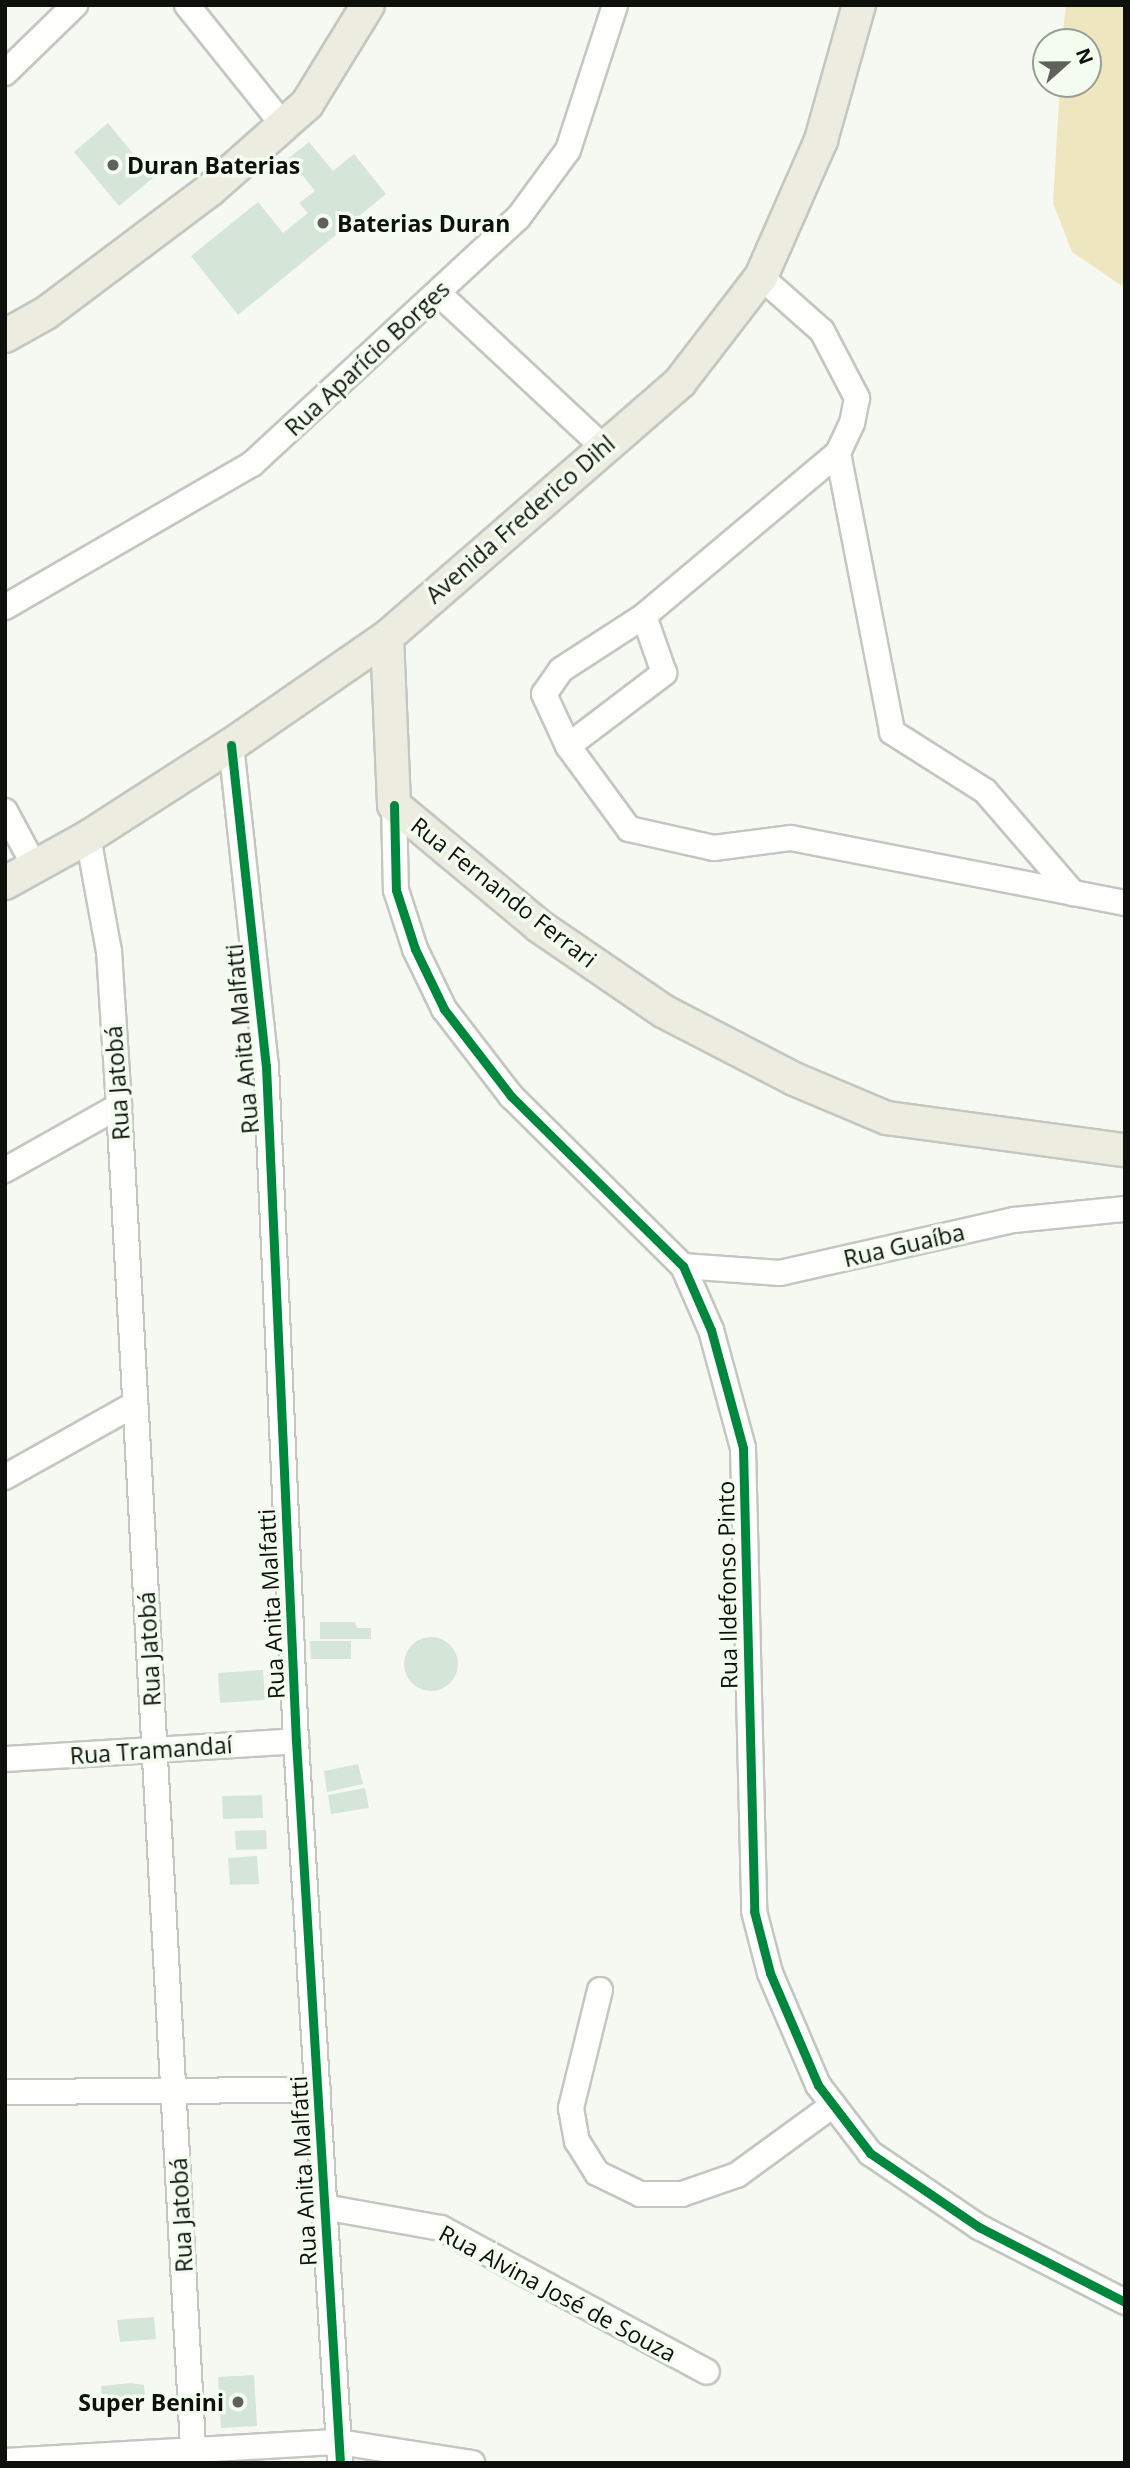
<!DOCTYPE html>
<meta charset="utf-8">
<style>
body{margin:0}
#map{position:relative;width:1130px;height:2468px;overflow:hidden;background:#f5f9f2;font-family:"Open Sans",sans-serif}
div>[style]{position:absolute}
.green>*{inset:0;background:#ede6bf}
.building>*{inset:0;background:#d5e5d8}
.round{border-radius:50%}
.roads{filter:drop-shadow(2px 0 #c3c6c1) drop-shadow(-2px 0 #c3c6c1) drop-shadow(0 2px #c3c6c1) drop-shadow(0 -2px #c3c6c1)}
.minor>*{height:24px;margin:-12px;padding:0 12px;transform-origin:12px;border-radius:12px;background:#fefefd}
.major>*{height:32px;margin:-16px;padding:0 16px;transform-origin:16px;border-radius:16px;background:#ecede0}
.cycleway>*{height:9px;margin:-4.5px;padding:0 4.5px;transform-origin:4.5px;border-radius:4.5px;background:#00873e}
.dots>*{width:19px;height:19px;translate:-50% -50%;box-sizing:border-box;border:4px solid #f4fcef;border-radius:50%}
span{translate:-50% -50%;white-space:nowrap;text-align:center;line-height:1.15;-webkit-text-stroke:7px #f4fcef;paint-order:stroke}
.poi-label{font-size:23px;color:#0e100c;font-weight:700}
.left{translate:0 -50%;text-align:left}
.right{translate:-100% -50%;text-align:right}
.street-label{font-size:23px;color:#0e100c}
.frame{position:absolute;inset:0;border:7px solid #0e100c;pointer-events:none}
.north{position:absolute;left:1032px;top:28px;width:70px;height:70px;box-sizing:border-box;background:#f4fcef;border:2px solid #989e94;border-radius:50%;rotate:69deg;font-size:19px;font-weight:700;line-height:28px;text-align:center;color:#0e100c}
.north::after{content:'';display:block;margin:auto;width:24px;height:32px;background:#5f625c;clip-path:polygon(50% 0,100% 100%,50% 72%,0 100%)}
</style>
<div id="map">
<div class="green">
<div style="clip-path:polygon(1066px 5px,1125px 5px,1125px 288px,1072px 252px,1053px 203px,1060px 84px,1088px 84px,1088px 42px,1062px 42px)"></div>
</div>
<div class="building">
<div style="clip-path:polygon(108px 123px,153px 178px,119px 206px,74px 152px)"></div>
<div style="clip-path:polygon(309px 142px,333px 171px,354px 154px,386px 194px,238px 315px,191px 256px,258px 202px,283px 233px,308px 213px,299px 203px,315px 191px,289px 158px)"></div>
<div style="clip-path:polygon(320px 1622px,355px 1622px,357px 1628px,371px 1628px,371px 1639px,320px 1639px)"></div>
<div class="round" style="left:404px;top:1637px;width:54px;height:54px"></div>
<div style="clip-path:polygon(310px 1641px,351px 1641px,351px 1659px,311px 1659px)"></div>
<div style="clip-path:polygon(263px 1670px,265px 1700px,220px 1703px,218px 1673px)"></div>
<div style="clip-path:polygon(358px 1764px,363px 1784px,327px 1792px,324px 1771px)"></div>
<div style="clip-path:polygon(365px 1788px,369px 1808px,331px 1814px,328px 1795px)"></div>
<div style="clip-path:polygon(262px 1795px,263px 1818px,223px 1819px,222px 1796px)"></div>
<div style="clip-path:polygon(266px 1830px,267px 1849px,236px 1850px,235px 1831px)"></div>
<div style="clip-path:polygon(257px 1856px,259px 1884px,230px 1885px,228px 1858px)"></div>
<div style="clip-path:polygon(154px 2317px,156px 2339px,120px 2342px,117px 2320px)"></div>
<div style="clip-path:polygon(254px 2375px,257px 2426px,221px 2428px,218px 2377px)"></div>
<div style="clip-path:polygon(131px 2383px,144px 2385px,145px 2395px,134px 2396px,135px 2406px,103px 2408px,101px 2386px)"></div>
</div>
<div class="roads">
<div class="minor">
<div style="left:187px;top:5px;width:154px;rotate:51.3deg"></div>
<div style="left:5px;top:73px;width:98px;rotate:-44.2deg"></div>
<div style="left:761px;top:277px;width:81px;rotate:41.5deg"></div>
<div style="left:822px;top:331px;width:76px;rotate:62.4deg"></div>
<div style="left:857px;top:398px;width:25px;rotate:101deg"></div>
<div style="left:852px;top:423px;width:33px;rotate:115deg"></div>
<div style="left:838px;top:453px;width:253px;rotate:140deg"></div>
<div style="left:644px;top:616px;width:99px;rotate:147deg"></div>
<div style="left:561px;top:670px;width:29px;rotate:125deg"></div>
<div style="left:544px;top:694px;width:57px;rotate:65.2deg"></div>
<div style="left:568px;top:746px;width:103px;rotate:53.7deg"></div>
<div style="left:629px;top:829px;width:87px;rotate:12.6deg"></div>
<div style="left:714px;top:848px;width:78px;rotate:-7.4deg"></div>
<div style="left:791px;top:838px;width:340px;rotate:11deg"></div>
<div style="left:438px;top:293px;width:224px;rotate:43deg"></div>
<div style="left:838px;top:453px;width:284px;rotate:79deg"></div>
<div style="left:892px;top:732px;width:110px;rotate:32.4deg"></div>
<div style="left:985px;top:791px;width:135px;rotate:49.2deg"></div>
<div style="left:5px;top:607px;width:285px;rotate:-30.1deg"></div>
<div style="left:252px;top:464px;width:362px;rotate:-42.8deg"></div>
<div style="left:518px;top:218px;width:84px;rotate:-53.7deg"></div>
<div style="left:568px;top:150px;width:152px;rotate:-72deg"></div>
<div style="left:231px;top:745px;width:323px;rotate:83.8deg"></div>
<div style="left:266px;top:1066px;width:676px;rotate:87.46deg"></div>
<div style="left:296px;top:1741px;width:723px;rotate:86.51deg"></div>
<div style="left:568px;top:746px;width:121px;rotate:-37.2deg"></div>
<div style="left:664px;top:673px;width:60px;rotate:-109.3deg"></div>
<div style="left:394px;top:805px;width:85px;rotate:88.7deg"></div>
<div style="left:396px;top:890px;width:62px;rotate:72.1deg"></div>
<div style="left:415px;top:949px;width:67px;rotate:64.2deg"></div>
<div style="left:444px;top:1009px;width:110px;rotate:52.4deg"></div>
<div style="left:511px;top:1096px;width:242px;rotate:44.7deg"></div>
<div style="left:683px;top:1266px;width:70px;rotate:66.4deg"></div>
<div style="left:711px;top:1330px;width:122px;rotate:74.8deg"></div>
<div style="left:743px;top:1448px;width:463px;rotate:88.6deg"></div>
<div style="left:754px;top:1911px;width:64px;rotate:75.5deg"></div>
<div style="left:770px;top:1973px;width:122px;rotate:66.8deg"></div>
<div style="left:818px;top:2085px;width:86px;rotate:52.6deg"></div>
<div style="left:870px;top:2153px;width:132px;rotate:34.2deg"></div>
<div style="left:979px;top:2227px;width:164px;rotate:27.2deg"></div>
<div style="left:5px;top:811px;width:64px;rotate:61.8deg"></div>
<div style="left:88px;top:837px;width:116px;rotate:79.6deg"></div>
<div style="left:109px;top:951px;width:155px;rotate:86.3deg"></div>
<div style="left:119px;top:1106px;width:1359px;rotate:86.84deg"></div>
<div style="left:5px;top:1170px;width:131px;rotate:-29.3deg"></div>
<div style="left:683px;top:1266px;width:97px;rotate:4.1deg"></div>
<div style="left:780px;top:1273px;width:240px;rotate:-12.8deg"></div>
<div style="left:1014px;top:1220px;width:112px;rotate:-5.7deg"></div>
<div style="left:5px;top:1477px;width:149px;rotate:-29.3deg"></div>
<div style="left:5px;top:1759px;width:292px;rotate:-3.5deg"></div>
<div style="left:600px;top:1990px;width:122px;rotate:103.8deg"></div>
<div style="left:571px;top:2108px;width:34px;rotate:80deg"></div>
<div style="left:577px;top:2141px;width:38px;rotate:58deg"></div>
<div style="left:597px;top:2173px;width:48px;rotate:26deg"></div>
<div style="left:640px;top:2194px;width:42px"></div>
<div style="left:682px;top:2194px;width:58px;rotate:-19.1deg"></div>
<div style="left:737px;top:2175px;width:119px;rotate:-36.1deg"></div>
<div style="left:5px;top:2092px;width:313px;rotate:-0.4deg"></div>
<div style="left:324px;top:2207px;width:119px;rotate:10.2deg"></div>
<div style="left:441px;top:2228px;width:302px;rotate:28.4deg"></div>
<div style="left:5px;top:2461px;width:335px;rotate:-3.3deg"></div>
<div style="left:339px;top:2442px;width:135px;rotate:9deg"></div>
</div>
<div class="major">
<div style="left:5px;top:336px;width:47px;rotate:-29.3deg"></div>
<div style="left:46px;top:313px;width:206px;rotate:-36.9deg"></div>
<div style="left:211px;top:189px;width:128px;rotate:-41.5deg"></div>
<div style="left:307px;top:104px;width:116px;rotate:-58.4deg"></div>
<div style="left:387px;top:637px;width:168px;rotate:87.6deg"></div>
<div style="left:394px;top:805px;width:189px;rotate:39.8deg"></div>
<div style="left:539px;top:926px;width:150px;rotate:34.4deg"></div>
<div style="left:663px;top:1011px;width:148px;rotate:27.4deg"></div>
<div style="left:794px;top:1079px;width:101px;rotate:22.8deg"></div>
<div style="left:887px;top:1118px;width:240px;rotate:7.7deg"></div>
<div style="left:5px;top:883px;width:95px;rotate:-29deg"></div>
<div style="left:88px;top:837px;width:170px;rotate:-32.8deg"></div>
<div style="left:231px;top:745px;width:190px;rotate:-34.7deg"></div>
<div style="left:387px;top:637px;width:388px;rotate:-41deg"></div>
<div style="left:680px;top:382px;width:133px;rotate:-52.4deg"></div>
<div style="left:761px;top:277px;width:150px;rotate:-66.3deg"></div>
<div style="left:821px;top:140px;width:140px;rotate:-74.3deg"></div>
</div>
</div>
<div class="cycleway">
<div style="left:231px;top:745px;width:323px;rotate:83.8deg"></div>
<div style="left:266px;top:1066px;width:676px;rotate:87.46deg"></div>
<div style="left:296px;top:1741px;width:723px;rotate:86.51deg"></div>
<div style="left:394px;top:805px;width:85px;rotate:88.7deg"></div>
<div style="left:396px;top:890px;width:62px;rotate:72.1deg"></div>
<div style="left:415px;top:949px;width:67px;rotate:64.2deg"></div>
<div style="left:444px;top:1009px;width:110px;rotate:52.4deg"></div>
<div style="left:511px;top:1096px;width:242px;rotate:44.7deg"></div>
<div style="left:683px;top:1266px;width:70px;rotate:66.4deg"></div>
<div style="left:711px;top:1330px;width:122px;rotate:74.8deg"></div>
<div style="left:743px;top:1448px;width:463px;rotate:88.6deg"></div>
<div style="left:754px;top:1911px;width:64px;rotate:75.5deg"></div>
<div style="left:770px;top:1973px;width:122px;rotate:66.8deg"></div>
<div style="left:818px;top:2085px;width:86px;rotate:52.6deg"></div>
<div style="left:870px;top:2153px;width:132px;rotate:34.2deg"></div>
<div style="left:979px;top:2227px;width:164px;rotate:27.2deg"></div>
</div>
<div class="dots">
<div style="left:113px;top:165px;background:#5f625c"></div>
<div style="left:323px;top:223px;background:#5f625c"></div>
<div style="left:238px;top:2402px;background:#5f625c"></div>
</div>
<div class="poi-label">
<span class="left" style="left:127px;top:165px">Duran Baterias</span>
<span class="left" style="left:337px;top:223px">Baterias Duran</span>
<span class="right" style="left:224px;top:2402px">Super Benini</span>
</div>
<div class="street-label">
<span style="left:367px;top:358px;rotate:-43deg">Rua Aparício Borges</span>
<span style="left:520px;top:519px;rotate:-41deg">Avenida Frederico Dihl</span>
<span style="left:504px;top:892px;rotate:38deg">Rua Fernando Ferrari</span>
<span style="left:242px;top:1039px;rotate:-95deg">Rua Anita Malfatti</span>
<span style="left:117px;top:1083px;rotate:-94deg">Rua Jatobá</span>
<span style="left:904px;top:1245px;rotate:-13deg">Rua Guaíba</span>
<span style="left:727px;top:1585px;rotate:-91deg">Rua Ildefonso Pinto</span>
<span style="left:271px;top:1604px;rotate:-93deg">Rua Anita Malfatti</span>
<span style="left:149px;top:1649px;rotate:-93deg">Rua Jatobá</span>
<span style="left:151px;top:1750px;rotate:-4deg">Rua Tramandaí</span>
<span style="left:303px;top:2171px;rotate:-93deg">Rua Anita Malfatti</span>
<span style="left:181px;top:2215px;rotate:-93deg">Rua Jatobá</span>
<span style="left:558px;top:2293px;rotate:28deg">Rua Alvina José de Souza</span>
</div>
<div class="frame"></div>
<div class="north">N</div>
</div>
